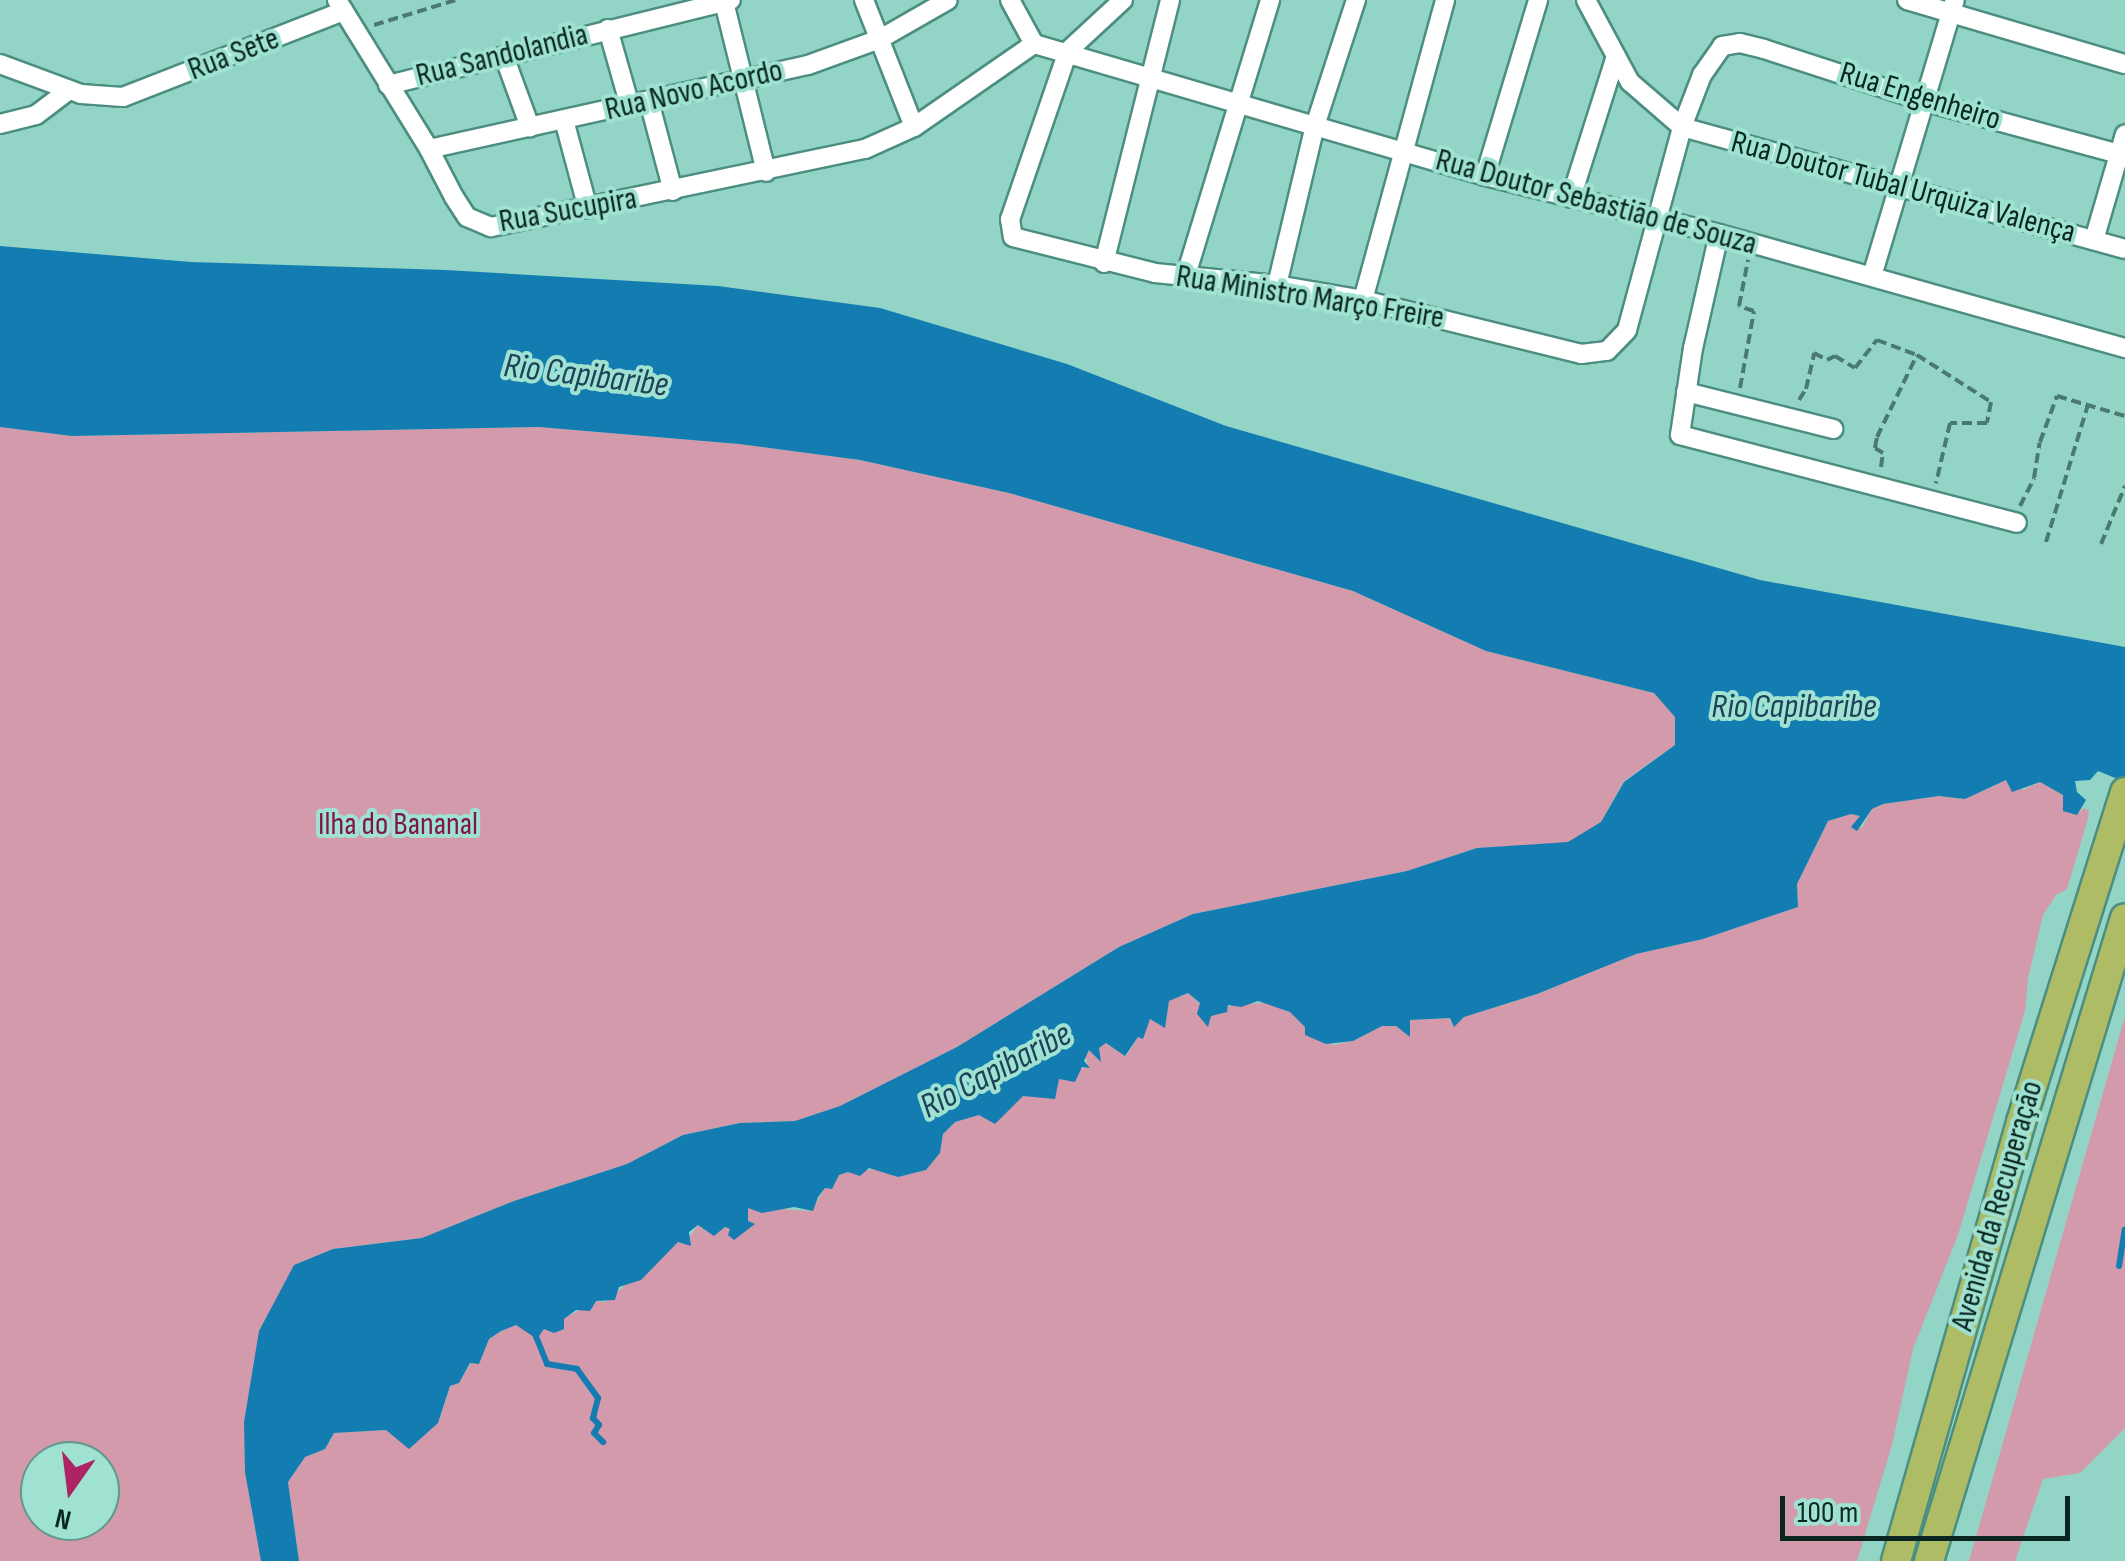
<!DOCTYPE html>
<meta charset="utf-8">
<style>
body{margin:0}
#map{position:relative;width:2125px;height:1561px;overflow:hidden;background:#92d5c6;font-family:"Sofia Sans Condensed",sans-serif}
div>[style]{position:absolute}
.green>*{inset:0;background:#d39aac}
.water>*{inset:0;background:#137cb1}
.stream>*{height:6px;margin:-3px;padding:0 3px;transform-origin:3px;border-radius:3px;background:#137cb1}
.path>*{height:4px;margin-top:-2px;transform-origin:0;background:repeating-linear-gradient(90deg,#4a796f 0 10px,transparent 0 15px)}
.roads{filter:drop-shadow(2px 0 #4c8e80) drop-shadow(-2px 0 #4c8e80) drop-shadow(0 2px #4c8e80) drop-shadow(0 -2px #4c8e80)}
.minor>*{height:18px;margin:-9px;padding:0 9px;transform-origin:9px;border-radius:9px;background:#fff}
.trunk>*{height:28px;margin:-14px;padding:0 14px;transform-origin:14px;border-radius:14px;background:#aebc66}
span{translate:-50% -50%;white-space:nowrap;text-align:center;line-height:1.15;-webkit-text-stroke:8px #9fe2d2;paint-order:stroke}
.street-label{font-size:32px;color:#0a2621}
.park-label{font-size:32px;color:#821348}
.water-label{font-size:35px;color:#1c435a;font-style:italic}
.north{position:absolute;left:20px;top:1441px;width:100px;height:100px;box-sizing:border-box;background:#9fe2d2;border:2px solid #63978b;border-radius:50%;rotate:194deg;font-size:28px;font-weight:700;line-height:40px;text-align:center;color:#0a2621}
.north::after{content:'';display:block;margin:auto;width:35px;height:45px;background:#ae2363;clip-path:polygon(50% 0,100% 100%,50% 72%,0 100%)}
.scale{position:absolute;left:1780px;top:1496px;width:290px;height:45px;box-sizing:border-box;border:5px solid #0a2621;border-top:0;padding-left:12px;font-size:30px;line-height:35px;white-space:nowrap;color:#0a2621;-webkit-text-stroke:8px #9fe2d2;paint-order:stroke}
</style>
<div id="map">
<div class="green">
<div style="clip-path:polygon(evenodd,0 427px,72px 436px,539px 427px,739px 444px,860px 460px,1009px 493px,1353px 591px,1486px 651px,1654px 693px,1675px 716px,1675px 745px,1624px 781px,1601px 822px,1567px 843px,1477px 848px,1407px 871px,1193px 914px,1119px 947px,957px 1047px,840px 1106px,795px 1121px,740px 1123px,683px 1135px,627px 1164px,514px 1201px,422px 1238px,333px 1249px,294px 1265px,275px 1561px,0 1561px,0 427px,40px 1461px,100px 1461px,100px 1521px,40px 1521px,40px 1461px)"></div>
<div style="clip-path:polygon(2006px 780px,2023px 790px,2040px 782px,2063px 795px,2076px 815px,2084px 808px,2089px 811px,2088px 819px,2067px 889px,2056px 895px,2043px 915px,2028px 978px,2025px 1011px,1958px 1235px,1913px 1349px,1892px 1445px,1857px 1561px,299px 1561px,288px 1482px,305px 1457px,325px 1449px,334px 1433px,386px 1430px,394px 1436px,418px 1439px,438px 1423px,450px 1387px,461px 1379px,471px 1363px,479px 1364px,489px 1339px,501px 1331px,515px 1325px,539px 1332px,596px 1301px,605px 1302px,678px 1242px,685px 1243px,698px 1225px,714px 1236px,725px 1227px,742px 1229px,753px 1224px,748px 1221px,748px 1207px,812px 1211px,825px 1187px,832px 1188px,838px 1175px,848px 1172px,876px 1169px,898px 1177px,926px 1170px,940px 1153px,943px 1134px,955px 1122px,979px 1115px,998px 1121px,1000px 1115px,1023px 1096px,1046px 1097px,1059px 1079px,1088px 1066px,1085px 1054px,1090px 1050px,1100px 1061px,1098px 1047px,1106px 1043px,1126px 1056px,1150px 1019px,1165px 1027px,1169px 1001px,1189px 993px,1211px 1016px,1235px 1004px,1267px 1003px,1290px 1012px,1333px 1045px,1353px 1041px,1382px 1026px,1396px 1026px,1410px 1036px,1410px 1020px,1450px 1018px,1453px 1026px,1464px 1017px,1537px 994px,1636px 954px,1703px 939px,1798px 907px,1797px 884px,1828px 821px,1851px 814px,1861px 816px,1857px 824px,1862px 828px,1872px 809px,1883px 804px,1939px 796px,1965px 799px)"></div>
<div style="clip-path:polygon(2125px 1016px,2125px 1428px,2080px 1473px,2043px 1479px,2015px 1561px,1969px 1561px)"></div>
</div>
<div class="water">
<div style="clip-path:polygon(0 246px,191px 262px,446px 270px,718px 286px,880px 308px,1067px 364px,1226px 426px,1760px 580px,2125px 647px,2125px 782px,2098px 771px,2090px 780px,2075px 781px,2077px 792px,2086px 800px,2077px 815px,2063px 811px,2063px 795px,2040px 782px,2012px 792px,2006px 780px,1965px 799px,1939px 796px,1883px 804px,1872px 809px,1857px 831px,1851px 827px,1860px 816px,1851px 814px,1828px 821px,1797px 884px,1798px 907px,1703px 939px,1636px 954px,1537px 994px,1464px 1017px,1454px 1027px,1450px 1018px,1410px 1020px,1410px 1037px,1396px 1026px,1382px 1026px,1353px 1041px,1326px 1044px,1305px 1035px,1305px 1027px,1290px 1012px,1258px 1001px,1241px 1007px,1228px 1005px,1227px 1012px,1211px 1016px,1208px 1027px,1197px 1014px,1200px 1003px,1188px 993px,1169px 1001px,1165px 1028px,1150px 1019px,1143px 1039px,1138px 1037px,1125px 1056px,1106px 1043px,1099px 1048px,1101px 1062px,1089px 1050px,1084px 1061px,1090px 1068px,1082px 1067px,1075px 1082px,1059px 1079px,1055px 1099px,1023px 1096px,995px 1124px,979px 1115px,955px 1122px,943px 1134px,940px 1153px,926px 1170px,898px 1177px,869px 1168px,860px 1176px,848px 1172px,839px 1175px,832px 1189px,825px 1188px,818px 1197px,813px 1211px,794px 1207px,762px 1213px,748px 1208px,748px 1221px,755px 1224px,734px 1240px,728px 1235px,730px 1229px,725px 1227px,714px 1236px,698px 1225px,689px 1232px,691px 1246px,678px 1242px,641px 1280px,619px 1287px,615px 1300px,596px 1301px,590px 1311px,576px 1310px,564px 1319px,564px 1329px,554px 1333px,544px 1329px,537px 1339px,516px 1325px,501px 1331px,489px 1339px,479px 1364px,470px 1363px,459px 1383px,450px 1386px,438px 1423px,409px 1449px,386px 1430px,334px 1433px,325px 1449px,305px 1457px,288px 1482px,299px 1561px,261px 1561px,245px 1472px,244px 1422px,259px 1331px,294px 1265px,333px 1249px,422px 1238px,514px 1201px,627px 1164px,683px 1135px,740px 1123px,795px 1121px,840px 1106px,957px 1047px,1119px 947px,1193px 914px,1407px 871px,1477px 848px,1568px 842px,1601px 822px,1624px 782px,1675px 745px,1675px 717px,1654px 693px,1486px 651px,1353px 591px,1009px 493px,860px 460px,739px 444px,539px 427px,72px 436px,0 427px)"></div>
</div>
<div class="stream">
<div style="left:2119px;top:1266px;width:37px;rotate:-81deg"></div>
<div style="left:535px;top:1334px;width:32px;rotate:68deg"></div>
<div style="left:547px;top:1364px;width:30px;rotate:9deg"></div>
<div style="left:577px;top:1369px;width:36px;rotate:54deg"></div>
<div style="left:598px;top:1398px;width:21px;rotate:104deg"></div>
<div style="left:593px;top:1418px;width:9px;rotate:49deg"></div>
<div style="left:599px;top:1425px;width:9px;rotate:122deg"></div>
<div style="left:594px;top:1433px;width:13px;rotate:45deg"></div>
</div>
<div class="path">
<div style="left:374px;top:25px;width:86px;rotate:-17deg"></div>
<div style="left:1740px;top:388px;width:78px;rotate:-79.7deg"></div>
<div style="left:1754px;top:311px;width:16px;rotate:-162deg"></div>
<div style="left:1739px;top:306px;width:47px;rotate:-78.9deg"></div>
<div style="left:1799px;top:400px;width:13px;rotate:-58deg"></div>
<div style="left:1806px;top:389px;width:37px;rotate:-77deg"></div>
<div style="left:1814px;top:353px;width:15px;rotate:28deg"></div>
<div style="left:1827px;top:360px;width:9px;rotate:-27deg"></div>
<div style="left:1835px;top:356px;width:23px;rotate:31deg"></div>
<div style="left:1855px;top:368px;width:36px;rotate:-52deg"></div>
<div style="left:1877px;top:340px;width:43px;rotate:20.6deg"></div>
<div style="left:1917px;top:355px;width:88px;rotate:32.4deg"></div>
<div style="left:1991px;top:402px;width:21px;rotate:101deg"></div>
<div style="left:1987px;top:423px;width:37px;rotate:180deg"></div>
<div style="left:1950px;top:423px;width:62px;rotate:103.1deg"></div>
<div style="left:1881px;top:467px;width:14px;rotate:-82deg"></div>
<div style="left:1883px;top:453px;width:9px;rotate:-148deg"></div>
<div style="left:1875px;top:448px;width:11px;rotate:-80deg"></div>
<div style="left:1877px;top:437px;width:91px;rotate:-64deg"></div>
<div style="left:2020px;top:506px;width:31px;rotate:-63deg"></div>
<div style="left:2034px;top:478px;width:36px;rotate:-81deg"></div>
<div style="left:2040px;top:442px;width:49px;rotate:-69.7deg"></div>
<div style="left:2057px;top:396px;width:71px;rotate:16.4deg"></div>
<div style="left:2046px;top:542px;width:143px;rotate:-73deg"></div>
<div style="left:2101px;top:544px;width:63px;rotate:-67.5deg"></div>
</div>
<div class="roads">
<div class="minor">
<div style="left:337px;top:0;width:175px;rotate:58.3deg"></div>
<div style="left:429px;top:149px;width:54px;rotate:62.5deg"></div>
<div style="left:454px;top:197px;width:24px;rotate:57deg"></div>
<div style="left:467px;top:217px;width:26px;rotate:23deg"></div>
<div style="left:491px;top:227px;width:382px;rotate:-11.8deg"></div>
<div style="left:865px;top:149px;width:54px;rotate:-24.2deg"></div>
<div style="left:914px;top:127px;width:146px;rotate:-34.7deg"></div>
<div style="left:864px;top:0;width:136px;rotate:68.5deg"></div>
<div style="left:1010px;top:0;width:50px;rotate:61.4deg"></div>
<div style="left:1123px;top:0;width:75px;rotate:137.2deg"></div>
<div style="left:1068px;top:51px;width:178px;rotate:109deg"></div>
<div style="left:1010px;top:219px;width:18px;rotate:81deg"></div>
<div style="left:1013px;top:237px;width:146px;rotate:14.2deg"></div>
<div style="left:1155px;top:273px;width:123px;rotate:5.6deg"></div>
<div style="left:1277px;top:285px;width:87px;rotate:9.9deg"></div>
<div style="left:1363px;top:300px;width:225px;rotate:13.9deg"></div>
<div style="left:1581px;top:354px;width:26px;rotate:-7deg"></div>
<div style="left:1607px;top:351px;width:29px;rotate:-46deg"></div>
<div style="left:1627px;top:330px;width:210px;rotate:-74.8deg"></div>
<div style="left:1682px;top:127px;width:56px;rotate:-69deg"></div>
<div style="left:1702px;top:75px;width:35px;rotate:-55deg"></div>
<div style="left:1722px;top:46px;width:18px;rotate:-9deg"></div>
<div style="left:1740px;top:43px;width:25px;rotate:14deg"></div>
<div style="left:1764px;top:49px;width:168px;rotate:18deg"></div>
<div style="left:1924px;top:101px;width:202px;rotate:15.2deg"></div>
<div style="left:1586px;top:0;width:93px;rotate:61.8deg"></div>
<div style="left:1630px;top:82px;width:69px;rotate:40.9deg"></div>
<div style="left:1682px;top:127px;width:459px;rotate:15.4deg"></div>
<div style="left:1907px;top:0;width:227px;rotate:16.4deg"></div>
<div style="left:724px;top:2px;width:175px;rotate:76.1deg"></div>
<div style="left:608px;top:29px;width:80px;rotate:74.1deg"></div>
<div style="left:1034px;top:44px;width:470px;rotate:16.3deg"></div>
<div style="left:1485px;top:176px;width:241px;rotate:13.9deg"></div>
<div style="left:1719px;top:234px;width:422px;rotate:15.7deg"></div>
<div style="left:504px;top:56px;width:76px;rotate:69.9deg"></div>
<div style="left:0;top:64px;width:86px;rotate:20.3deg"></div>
<div style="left:81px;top:94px;width:42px;rotate:4.1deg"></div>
<div style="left:123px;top:97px;width:237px;rotate:-21.3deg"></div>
<div style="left:388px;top:85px;width:353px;rotate:-13.9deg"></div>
<div style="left:649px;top:101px;width:93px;rotate:75.1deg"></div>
<div style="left:564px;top:120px;width:92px;rotate:74.9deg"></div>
<div style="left:0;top:124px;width:37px;rotate:-14deg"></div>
<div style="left:36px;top:115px;width:41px;rotate:-37.1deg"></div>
<div style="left:429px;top:149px;width:388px;rotate:-12.5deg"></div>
<div style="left:808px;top:65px;width:77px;rotate:-19.9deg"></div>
<div style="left:880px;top:39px;width:78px;rotate:-29.8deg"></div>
<div style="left:1485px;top:176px;width:184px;rotate:-73.2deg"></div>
<div style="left:1571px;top:198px;width:146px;rotate:-72.4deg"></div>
<div style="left:1719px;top:234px;width:117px;rotate:102.8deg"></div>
<div style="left:1693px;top:348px;width:88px;rotate:98.5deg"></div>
<div style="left:1680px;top:435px;width:348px;rotate:14.6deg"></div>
<div style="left:2094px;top:240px;width:110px;rotate:-73.7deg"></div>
<div style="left:1104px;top:263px;width:271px;rotate:-75.9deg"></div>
<div style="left:1186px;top:275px;width:288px;rotate:-73deg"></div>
<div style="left:1872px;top:276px;width:288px;rotate:-73.3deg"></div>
<div style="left:1277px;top:285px;width:163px;rotate:-76.6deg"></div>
<div style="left:1315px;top:126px;width:133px;rotate:-72deg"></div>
<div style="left:1363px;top:300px;width:311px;rotate:-74.7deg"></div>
<div style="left:1686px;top:392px;width:152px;rotate:14.1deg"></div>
</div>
<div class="trunk">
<div style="left:1896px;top:1561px;width:456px;rotate:-74.1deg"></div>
<div style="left:2021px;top:1122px;width:346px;rotate:-72.5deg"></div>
<div style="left:1929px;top:1561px;width:672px;rotate:-73.05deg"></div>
</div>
</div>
<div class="street-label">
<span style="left:234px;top:55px;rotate:-21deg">Rua Sete</span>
<span style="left:502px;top:56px;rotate:-14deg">Rua Sandolandia</span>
<span style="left:694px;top:91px;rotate:-13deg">Rua Novo Acordo</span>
<span style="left:1920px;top:97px;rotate:17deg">Rua Engenheiro</span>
<span style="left:1903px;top:188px;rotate:15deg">Rua Doutor Tubal Urquiza Valença</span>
<span style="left:1596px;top:203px;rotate:15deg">Rua Doutor Sebastião de Souza</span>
<span style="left:568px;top:211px;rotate:-10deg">Rua Sucupira</span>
<span style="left:1310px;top:298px;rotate:9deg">Rua Ministro Março Freire</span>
<span style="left:1998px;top:1206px;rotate:-74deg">Avenida da Recuperação</span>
</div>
<div class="park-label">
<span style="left:398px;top:825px">Ilha do Bananal</span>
</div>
<div class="water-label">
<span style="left:586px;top:376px;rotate:7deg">Rio Capibaribe</span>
<span style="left:1794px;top:707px">Rio Capibaribe</span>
<span style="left:996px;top:1071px;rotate:-28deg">Rio Capibaribe</span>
</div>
<div class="north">N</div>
<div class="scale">100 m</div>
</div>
